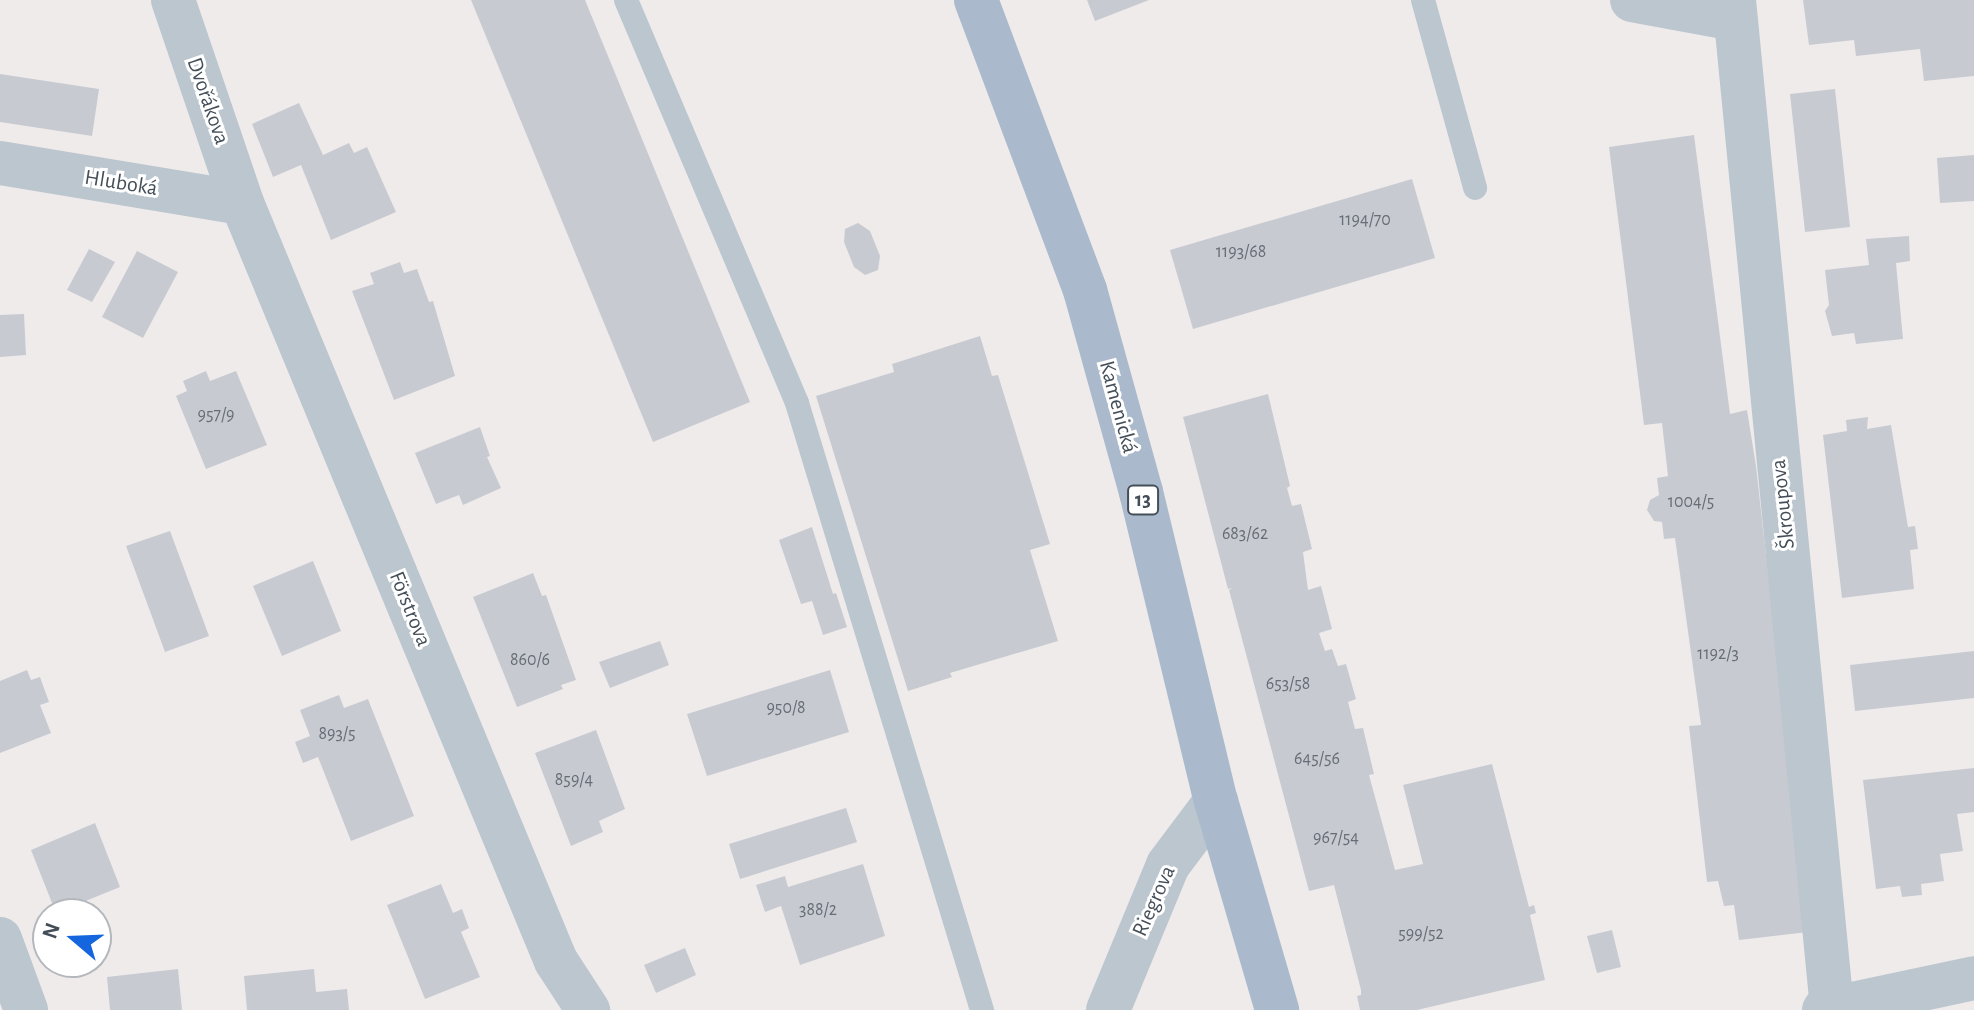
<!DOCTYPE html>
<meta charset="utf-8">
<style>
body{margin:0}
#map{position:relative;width:1974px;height:1010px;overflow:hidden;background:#efebeb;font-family:"Alegreya Sans",sans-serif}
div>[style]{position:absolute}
.building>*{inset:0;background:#c8cad1}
.service>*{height:24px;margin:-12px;padding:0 12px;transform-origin:12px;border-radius:12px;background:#bcc6cf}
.minor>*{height:44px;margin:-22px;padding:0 22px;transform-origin:22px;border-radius:22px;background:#bcc6cf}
.primary>*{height:44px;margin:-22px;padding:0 22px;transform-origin:22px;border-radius:22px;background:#aabacc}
span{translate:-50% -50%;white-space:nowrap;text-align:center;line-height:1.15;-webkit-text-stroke:6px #fff;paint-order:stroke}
.number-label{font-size:18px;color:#656d77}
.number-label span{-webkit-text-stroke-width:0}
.shield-label span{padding:2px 6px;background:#fff;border:2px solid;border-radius:6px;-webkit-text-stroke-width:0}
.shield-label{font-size:20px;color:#444e59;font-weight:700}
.street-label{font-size:22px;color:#444e59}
.north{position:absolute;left:32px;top:898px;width:80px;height:80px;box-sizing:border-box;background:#fff;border:2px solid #b4b8bd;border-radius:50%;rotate:289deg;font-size:22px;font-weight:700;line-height:32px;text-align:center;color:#444e59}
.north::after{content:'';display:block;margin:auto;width:28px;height:36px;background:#1565df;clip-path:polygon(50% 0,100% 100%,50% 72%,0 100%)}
</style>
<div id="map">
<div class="building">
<div style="clip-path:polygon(471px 0,585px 0,750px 402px,653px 442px)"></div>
<div style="clip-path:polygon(1087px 0,1149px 0,1095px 21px)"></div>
<div style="clip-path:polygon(1803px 0,1974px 0,1974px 76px,1924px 81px,1920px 49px,1856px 56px,1854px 40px,1809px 45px)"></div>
<div style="clip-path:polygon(0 74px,99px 89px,92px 136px,0 122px)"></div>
<div style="clip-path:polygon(1835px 89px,1850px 227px,1805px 232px,1790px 94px)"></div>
<div style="clip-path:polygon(299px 103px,323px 155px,349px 143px,354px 153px,367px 147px,396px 212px,331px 240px,301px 165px,273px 177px,252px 124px)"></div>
<div style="clip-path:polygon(1694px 135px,1730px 414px,1747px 410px,1756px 466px,1808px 932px,1739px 940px,1734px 905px,1724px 906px,1718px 881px,1707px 882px,1689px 726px,1701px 725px,1675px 538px,1664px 539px,1662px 522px,1654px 521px,1647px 510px,1650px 500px,1659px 495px,1657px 478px,1668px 476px,1662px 423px,1644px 425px,1609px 147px)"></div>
<div style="clip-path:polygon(1974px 155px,1974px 201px,1940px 203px,1937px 158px)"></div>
<div style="clip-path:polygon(1412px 179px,1435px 258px,1193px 329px,1170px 250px)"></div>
<div style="clip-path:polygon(858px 223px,870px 231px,880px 256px,878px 270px,865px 275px,854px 267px,844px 242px,845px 229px)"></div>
<div style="clip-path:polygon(1909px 236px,1910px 261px,1896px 263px,1903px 339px,1856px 344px,1854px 333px,1832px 336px,1825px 311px,1829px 305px,1825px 270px,1869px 265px,1866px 239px)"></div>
<div style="clip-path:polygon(89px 249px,115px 262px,92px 302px,67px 290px)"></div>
<div style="clip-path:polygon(137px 251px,178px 272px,143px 338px,102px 317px)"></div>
<div style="clip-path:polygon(400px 262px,404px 273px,417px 269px,429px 302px,433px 301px,455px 376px,394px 400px,352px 291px,374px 284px,370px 273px)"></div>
<div style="clip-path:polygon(24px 314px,26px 355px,0 357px,0 315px)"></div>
<div style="clip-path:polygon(980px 336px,992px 376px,998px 375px,1050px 544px,1030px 550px,1058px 641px,950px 673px,952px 677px,908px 691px,816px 396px,894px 372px,892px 364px)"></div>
<div style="clip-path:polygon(206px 371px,210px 381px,236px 371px,267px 445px,206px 469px,176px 396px,187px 391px,183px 381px)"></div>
<div style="clip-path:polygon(1268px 394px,1290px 486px,1287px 488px,1292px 506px,1301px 504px,1312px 549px,1303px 552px,1308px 590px,1321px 586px,1332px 629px,1319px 633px,1325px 651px,1332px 649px,1338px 666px,1346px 664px,1356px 699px,1348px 702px,1355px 729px,1363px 728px,1374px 774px,1369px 775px,1395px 870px,1423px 864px,1403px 785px,1492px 764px,1529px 907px,1534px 905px,1536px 913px,1530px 915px,1545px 980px,1417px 1010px,1360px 1010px,1357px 996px,1361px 995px,1361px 990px,1334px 885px,1309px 891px,1229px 590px,1232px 588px,1228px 589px,1183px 417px)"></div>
<div style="clip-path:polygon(1868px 417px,1867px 429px,1891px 425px,1908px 527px,1915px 526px,1918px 549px,1910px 550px,1914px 589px,1842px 598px,1823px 435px,1847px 431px,1846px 420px)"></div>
<div style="clip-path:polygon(480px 427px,490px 456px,487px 457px,501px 488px,463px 505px,459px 495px,436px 504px,415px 453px)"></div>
<div style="clip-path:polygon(812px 527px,833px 594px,836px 593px,847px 627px,823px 635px,812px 601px,801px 604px,779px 540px)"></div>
<div style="clip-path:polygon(170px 531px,209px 636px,165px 652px,126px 546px)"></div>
<div style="clip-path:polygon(313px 561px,341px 631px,282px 656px,253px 586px)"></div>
<div style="clip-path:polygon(533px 573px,542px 596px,546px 595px,576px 680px,561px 685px,563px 689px,517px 707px,473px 597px)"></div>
<div style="clip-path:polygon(660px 641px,669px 665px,610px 688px,599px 662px)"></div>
<div style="clip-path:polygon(1974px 651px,1974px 698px,1855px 711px,1850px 665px)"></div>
<div style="clip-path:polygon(27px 670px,31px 680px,40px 677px,49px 702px,40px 705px,51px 733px,0 753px,0 681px)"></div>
<div style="clip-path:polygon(830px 670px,849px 732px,707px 776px,687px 714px)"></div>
<div style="clip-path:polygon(339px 695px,344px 708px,368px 699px,414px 816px,351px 841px,318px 757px,303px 763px,295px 742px,310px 736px,300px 710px)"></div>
<div style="clip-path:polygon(596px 730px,625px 809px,599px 821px,603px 832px,571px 846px,535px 753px)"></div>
<div style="clip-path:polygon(1974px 768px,1974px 812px,1957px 814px,1963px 851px,1940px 854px,1944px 881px,1921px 884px,1922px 895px,1902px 897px,1900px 886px,1876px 889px,1863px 780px)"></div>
<div style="clip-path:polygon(846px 808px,857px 842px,740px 879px,729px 844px)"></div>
<div style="clip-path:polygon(95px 823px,120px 887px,56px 913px,31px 850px)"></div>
<div style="clip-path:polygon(863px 864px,885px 936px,800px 965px,781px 906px,765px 912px,756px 885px,785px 876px,788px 887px)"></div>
<div style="clip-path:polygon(441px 884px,453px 913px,462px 909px,469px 928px,461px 932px,480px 977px,425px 999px,387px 905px)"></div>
<div style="clip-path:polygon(1612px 930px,1621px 967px,1597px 973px,1587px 936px)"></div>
<div style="clip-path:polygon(685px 948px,696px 975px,656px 993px,644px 965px)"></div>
<div style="clip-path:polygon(178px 969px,182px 1010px,110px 1010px,107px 977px)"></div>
<div style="clip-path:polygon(314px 969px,316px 992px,347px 989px,349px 1010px,247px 1010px,244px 976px)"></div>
</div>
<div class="service">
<div style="left:626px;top:0;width:438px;rotate:67deg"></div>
<div style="left:797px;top:403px;width:635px;rotate:73.05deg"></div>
<div style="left:1423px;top:0;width:195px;rotate:74.5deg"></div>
</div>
<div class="minor">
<div style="left:173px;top:0;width:214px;rotate:71.2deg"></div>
<div style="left:242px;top:203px;width:820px;rotate:67.5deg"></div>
<div style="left:556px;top:961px;width:59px;rotate:56.9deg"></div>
<div style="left:1632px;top:0;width:105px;rotate:10.5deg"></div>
<div style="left:1734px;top:0;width:1014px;rotate:84.45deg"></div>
<div style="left:0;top:163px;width:245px;rotate:9.4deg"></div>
<div style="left:0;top:939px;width:76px;rotate:69.9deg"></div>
<div style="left:1108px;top:1010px;width:157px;rotate:-67.5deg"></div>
<div style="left:1168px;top:865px;width:80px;rotate:-53.1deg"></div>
<div style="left:1824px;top:1010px;width:153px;rotate:-12deg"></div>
</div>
<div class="primary">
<div style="left:976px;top:0;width:310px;rotate:69.4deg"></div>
<div style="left:1085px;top:290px;width:210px;rotate:74.5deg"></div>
<div style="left:1141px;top:492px;width:318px;rotate:76.4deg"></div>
<div style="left:1216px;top:801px;width:218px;rotate:73.7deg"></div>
</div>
<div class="number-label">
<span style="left:1365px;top:220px">1194/70</span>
<span style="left:1241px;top:252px">1193/68</span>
<span style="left:216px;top:415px">957/9</span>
<span style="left:1691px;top:502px">1004/5</span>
<span style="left:1245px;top:534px">683/62</span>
<span style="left:1718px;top:654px">1192/3</span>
<span style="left:530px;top:660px">860/6</span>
<span style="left:1288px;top:684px">653/58</span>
<span style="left:786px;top:708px">950/8</span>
<span style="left:337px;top:734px">893/5</span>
<span style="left:1317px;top:759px">645/56</span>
<span style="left:574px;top:780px">859/4</span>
<span style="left:1336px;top:838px">967/54</span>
<span style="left:818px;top:910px">388/2</span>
<span style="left:1421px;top:934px">599/52</span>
</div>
<div class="shield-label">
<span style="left:1143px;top:500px">13</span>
</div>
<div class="street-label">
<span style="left:208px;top:101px;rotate:71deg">Dvořákova</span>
<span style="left:121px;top:183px;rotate:9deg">Hluboká</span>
<span style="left:1118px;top:407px;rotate:75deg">Kamenická</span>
<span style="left:1783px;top:504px;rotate:-96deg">Škroupova</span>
<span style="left:410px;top:609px;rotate:68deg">Förstrova</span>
<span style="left:1154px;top:901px;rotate:-66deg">Riegrova</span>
</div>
<div class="north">N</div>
</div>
